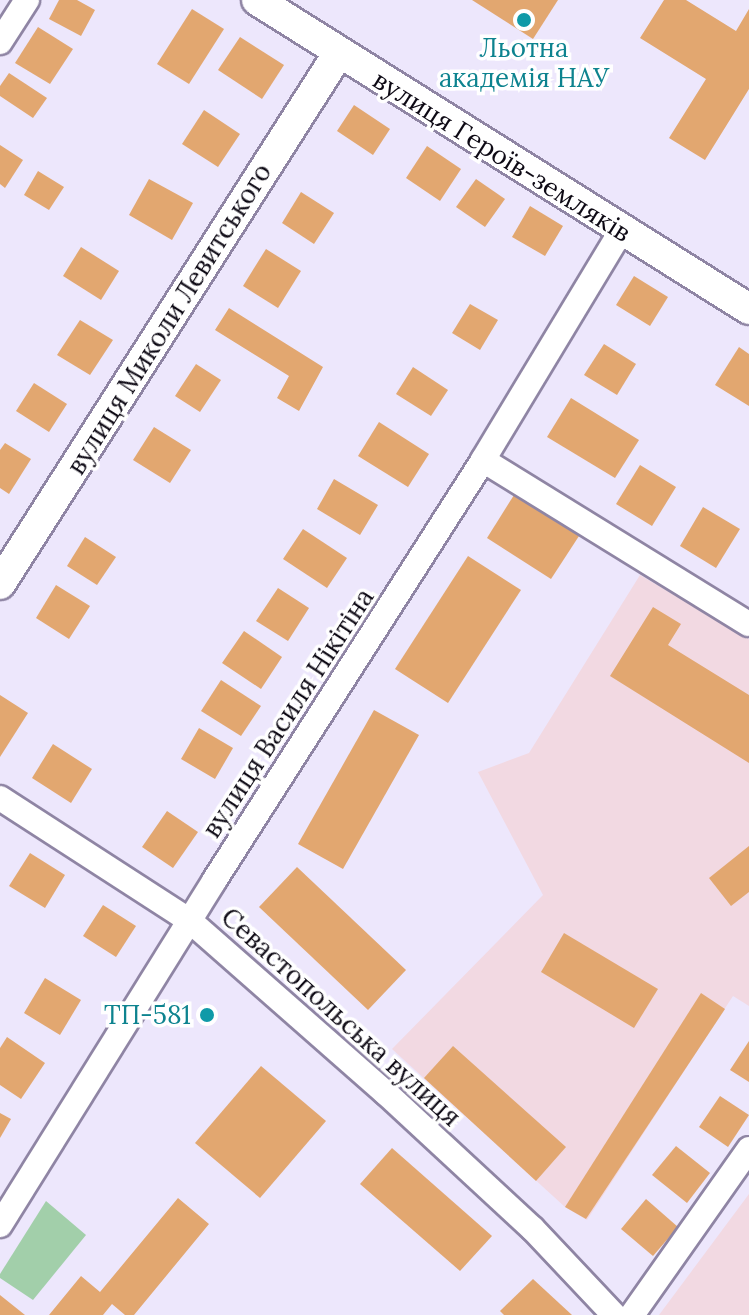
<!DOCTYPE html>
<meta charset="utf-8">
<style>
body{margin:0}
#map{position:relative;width:749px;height:1315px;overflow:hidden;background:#ede7fc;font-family:Lora,serif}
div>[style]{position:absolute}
.industrial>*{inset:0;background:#f2d9e2}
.green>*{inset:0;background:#a2cfaa}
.building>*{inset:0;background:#e2a770}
.roads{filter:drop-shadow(2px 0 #8f85a4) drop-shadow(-2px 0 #8f85a4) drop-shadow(0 2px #8f85a4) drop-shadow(0 -2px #8f85a4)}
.minor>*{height:24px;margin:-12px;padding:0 12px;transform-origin:12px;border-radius:12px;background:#fff}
.major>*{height:30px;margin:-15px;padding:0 15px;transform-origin:15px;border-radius:15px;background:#fff}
.dots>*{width:22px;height:22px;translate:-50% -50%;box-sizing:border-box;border:4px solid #fff;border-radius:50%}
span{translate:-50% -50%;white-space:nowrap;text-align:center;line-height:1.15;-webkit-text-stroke:7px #fff;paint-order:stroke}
.culture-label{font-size:26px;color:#0d838f}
.right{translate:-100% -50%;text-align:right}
.street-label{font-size:26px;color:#0d0914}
</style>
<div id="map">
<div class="industrial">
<div style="clip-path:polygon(640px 575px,749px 639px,749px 1006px,733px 996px,587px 1220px,565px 1207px,392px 1049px,543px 895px,478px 772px,529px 753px)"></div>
<div style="clip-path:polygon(749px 1194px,749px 1315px,659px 1315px)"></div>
</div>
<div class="green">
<div style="clip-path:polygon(46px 1201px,86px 1235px,33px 1300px,0 1278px,0 1274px)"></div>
</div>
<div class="building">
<div style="clip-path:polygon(59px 0,77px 0,95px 10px,81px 36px,49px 19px)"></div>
<div style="clip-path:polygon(472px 0,558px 0,533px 39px)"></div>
<div style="clip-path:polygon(664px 0,686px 0,736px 31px,749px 9px,749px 89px,705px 160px,669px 138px,706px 79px,640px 38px)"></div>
<div style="clip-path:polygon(192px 9px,224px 29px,189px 84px,157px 64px)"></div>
<div style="clip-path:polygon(38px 27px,73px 49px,50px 84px,15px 63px)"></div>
<div style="clip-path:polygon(240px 37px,284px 65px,262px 99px,218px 70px)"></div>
<div style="clip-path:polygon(9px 73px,47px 98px,33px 118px,0 96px,0 86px)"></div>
<div style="clip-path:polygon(354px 105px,390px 129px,373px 155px,337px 131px)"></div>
<div style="clip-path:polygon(204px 110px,240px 134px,218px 167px,182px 144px)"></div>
<div style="clip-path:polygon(0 145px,23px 160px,5px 188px,0 184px)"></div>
<div style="clip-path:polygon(427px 146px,461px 169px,440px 201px,406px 178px)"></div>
<div style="clip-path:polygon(38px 171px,64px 187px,49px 210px,24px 195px)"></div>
<div style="clip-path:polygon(149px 179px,193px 203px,172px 240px,129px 215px)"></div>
<div style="clip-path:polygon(476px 179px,505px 199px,485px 227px,456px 207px)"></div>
<div style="clip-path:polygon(301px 192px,334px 213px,314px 244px,282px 223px)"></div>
<div style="clip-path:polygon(530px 206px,563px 226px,545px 256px,512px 237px)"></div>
<div style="clip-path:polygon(81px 247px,119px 271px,101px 300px,63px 276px)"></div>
<div style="clip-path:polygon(266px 249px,301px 271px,278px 308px,243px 286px)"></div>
<div style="clip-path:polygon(634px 276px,668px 297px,650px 326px,616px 305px)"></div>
<div style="clip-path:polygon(470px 304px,498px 320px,480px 350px,452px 333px)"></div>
<div style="clip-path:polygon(229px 308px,323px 367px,299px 411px,277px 398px,289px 376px,215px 330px)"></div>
<div style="clip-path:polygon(80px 320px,113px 340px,90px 375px,57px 355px)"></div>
<div style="clip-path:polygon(604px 344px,636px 364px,617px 395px,584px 375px)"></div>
<div style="clip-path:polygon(739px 347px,749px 354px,749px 406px,715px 385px)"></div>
<div style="clip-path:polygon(196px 364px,221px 380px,200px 412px,175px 396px)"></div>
<div style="clip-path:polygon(413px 367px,448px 390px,431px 416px,396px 394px)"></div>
<div style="clip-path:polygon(34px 383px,67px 404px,49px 432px,16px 411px)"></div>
<div style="clip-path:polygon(571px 398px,639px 440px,615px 478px,547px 437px)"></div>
<div style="clip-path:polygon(379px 422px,429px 454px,408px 487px,358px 456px)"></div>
<div style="clip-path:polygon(154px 427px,191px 450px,170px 483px,133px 460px)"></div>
<div style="clip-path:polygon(5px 443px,31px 459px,9px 494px,0 488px,0 450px)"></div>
<div style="clip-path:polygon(640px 465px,676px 487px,652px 526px,616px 504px)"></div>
<div style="clip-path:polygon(334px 479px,378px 505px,360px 535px,317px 509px)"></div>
<div style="clip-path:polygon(514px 495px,579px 536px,551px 579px,487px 538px)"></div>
<div style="clip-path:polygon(703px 507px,740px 529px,716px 568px,680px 546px)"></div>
<div style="clip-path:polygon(303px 529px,347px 558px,327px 588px,283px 559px)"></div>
<div style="clip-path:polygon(85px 537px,116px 557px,97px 585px,67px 566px)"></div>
<div style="clip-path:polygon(468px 556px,521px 590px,448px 703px,395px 669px)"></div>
<div style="clip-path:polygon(56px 585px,90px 606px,69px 639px,36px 618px)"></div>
<div style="clip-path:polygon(278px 588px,309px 608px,288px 641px,256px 621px)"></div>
<div style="clip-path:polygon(653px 607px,681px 624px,668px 645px,749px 695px,749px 763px,610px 676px)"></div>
<div style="clip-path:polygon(244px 631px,282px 657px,261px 689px,222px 663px)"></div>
<div style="clip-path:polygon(221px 680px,261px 706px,241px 736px,201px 711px)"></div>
<div style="clip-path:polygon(0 695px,28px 713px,0 757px)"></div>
<div style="clip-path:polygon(374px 710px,419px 735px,343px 869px,298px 844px)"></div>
<div style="clip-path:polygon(199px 728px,233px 748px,215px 779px,181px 759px)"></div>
<div style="clip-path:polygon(53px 744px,92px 769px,71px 803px,32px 778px)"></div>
<div style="clip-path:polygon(167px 811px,198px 832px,173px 868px,142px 847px)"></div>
<div style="clip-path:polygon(749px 846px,749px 892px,731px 906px,709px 878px)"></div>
<div style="clip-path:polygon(30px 853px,65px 875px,45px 908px,9px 886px)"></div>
<div style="clip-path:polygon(297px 867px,406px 970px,368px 1010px,259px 907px)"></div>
<div style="clip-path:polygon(103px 905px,136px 926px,116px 957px,83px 936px)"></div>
<div style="clip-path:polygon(564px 933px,658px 989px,634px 1028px,541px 972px)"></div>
<div style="clip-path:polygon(45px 978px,81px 1000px,60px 1035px,24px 1013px)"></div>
<div style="clip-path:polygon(701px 993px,725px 1009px,586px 1219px,565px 1207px)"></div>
<div style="clip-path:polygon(203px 1007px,215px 1016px,210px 1023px,198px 1015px)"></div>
<div style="clip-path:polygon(7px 1037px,45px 1063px,21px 1099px,0 1085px,0 1048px)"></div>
<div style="clip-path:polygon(749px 1041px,749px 1082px,730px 1070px)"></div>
<div style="clip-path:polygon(453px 1046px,566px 1147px,536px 1181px,424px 1078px)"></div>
<div style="clip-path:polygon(261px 1066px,326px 1121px,260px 1198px,195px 1143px)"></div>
<div style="clip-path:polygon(720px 1096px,749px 1115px,728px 1147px,699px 1127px)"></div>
<div style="clip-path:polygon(0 1113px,11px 1119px,0 1138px)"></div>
<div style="clip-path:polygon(676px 1146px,710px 1173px,687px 1203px,652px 1175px)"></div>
<div style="clip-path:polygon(392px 1148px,492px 1236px,460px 1271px,360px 1184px)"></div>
<div style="clip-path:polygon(178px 1198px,209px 1224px,134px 1315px,125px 1315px,112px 1304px,103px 1315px,49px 1315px,81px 1276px,100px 1292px)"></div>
<div style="clip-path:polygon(646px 1199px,678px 1227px,653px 1256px,621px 1229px)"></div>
<div style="clip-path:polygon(533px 1279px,572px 1315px,504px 1315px,500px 1311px)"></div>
<div style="clip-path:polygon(0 1295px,25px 1315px,0 1315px)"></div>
</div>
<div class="roads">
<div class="minor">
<div style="left:0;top:42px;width:50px;rotate:-57.3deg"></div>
<div style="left:483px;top:460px;width:312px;rotate:31.7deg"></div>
<div style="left:0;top:798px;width:226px;rotate:32.9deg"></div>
<div style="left:190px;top:921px;width:261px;rotate:41.3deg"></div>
<div style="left:386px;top:1093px;width:199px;rotate:42.8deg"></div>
<div style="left:532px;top:1228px;width:120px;rotate:46.7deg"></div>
<div style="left:0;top:1225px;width:405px;rotate:-58.1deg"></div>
<div style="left:214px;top:881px;width:500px;rotate:-57.4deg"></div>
<div style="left:483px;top:460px;width:267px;rotate:-58.9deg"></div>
<div style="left:632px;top:1315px;width:203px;rotate:-54.8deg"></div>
</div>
<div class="major">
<div style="left:257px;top:0;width:581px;rotate:32.13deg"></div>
<div style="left:0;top:584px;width:629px;rotate:-57.47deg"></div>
</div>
</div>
<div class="dots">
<div style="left:524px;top:20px;background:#0f9aa8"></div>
<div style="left:207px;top:1015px;background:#0f9aa8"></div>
</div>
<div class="culture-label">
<span style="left:524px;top:63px">Льотна<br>академія НАУ</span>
<span class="right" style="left:191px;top:1015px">ТП-581</span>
</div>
<div class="street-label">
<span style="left:502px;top:156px;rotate:32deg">вулиця Героїв-земляків</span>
<span style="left:169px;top:319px;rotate:-58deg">вулиця Миколи Левитського</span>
<span style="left:288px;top:713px;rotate:-57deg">вулиця Василя Нікітіна</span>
<span style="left:341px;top:1017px;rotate:42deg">Севастопольська вулиця</span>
</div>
</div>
